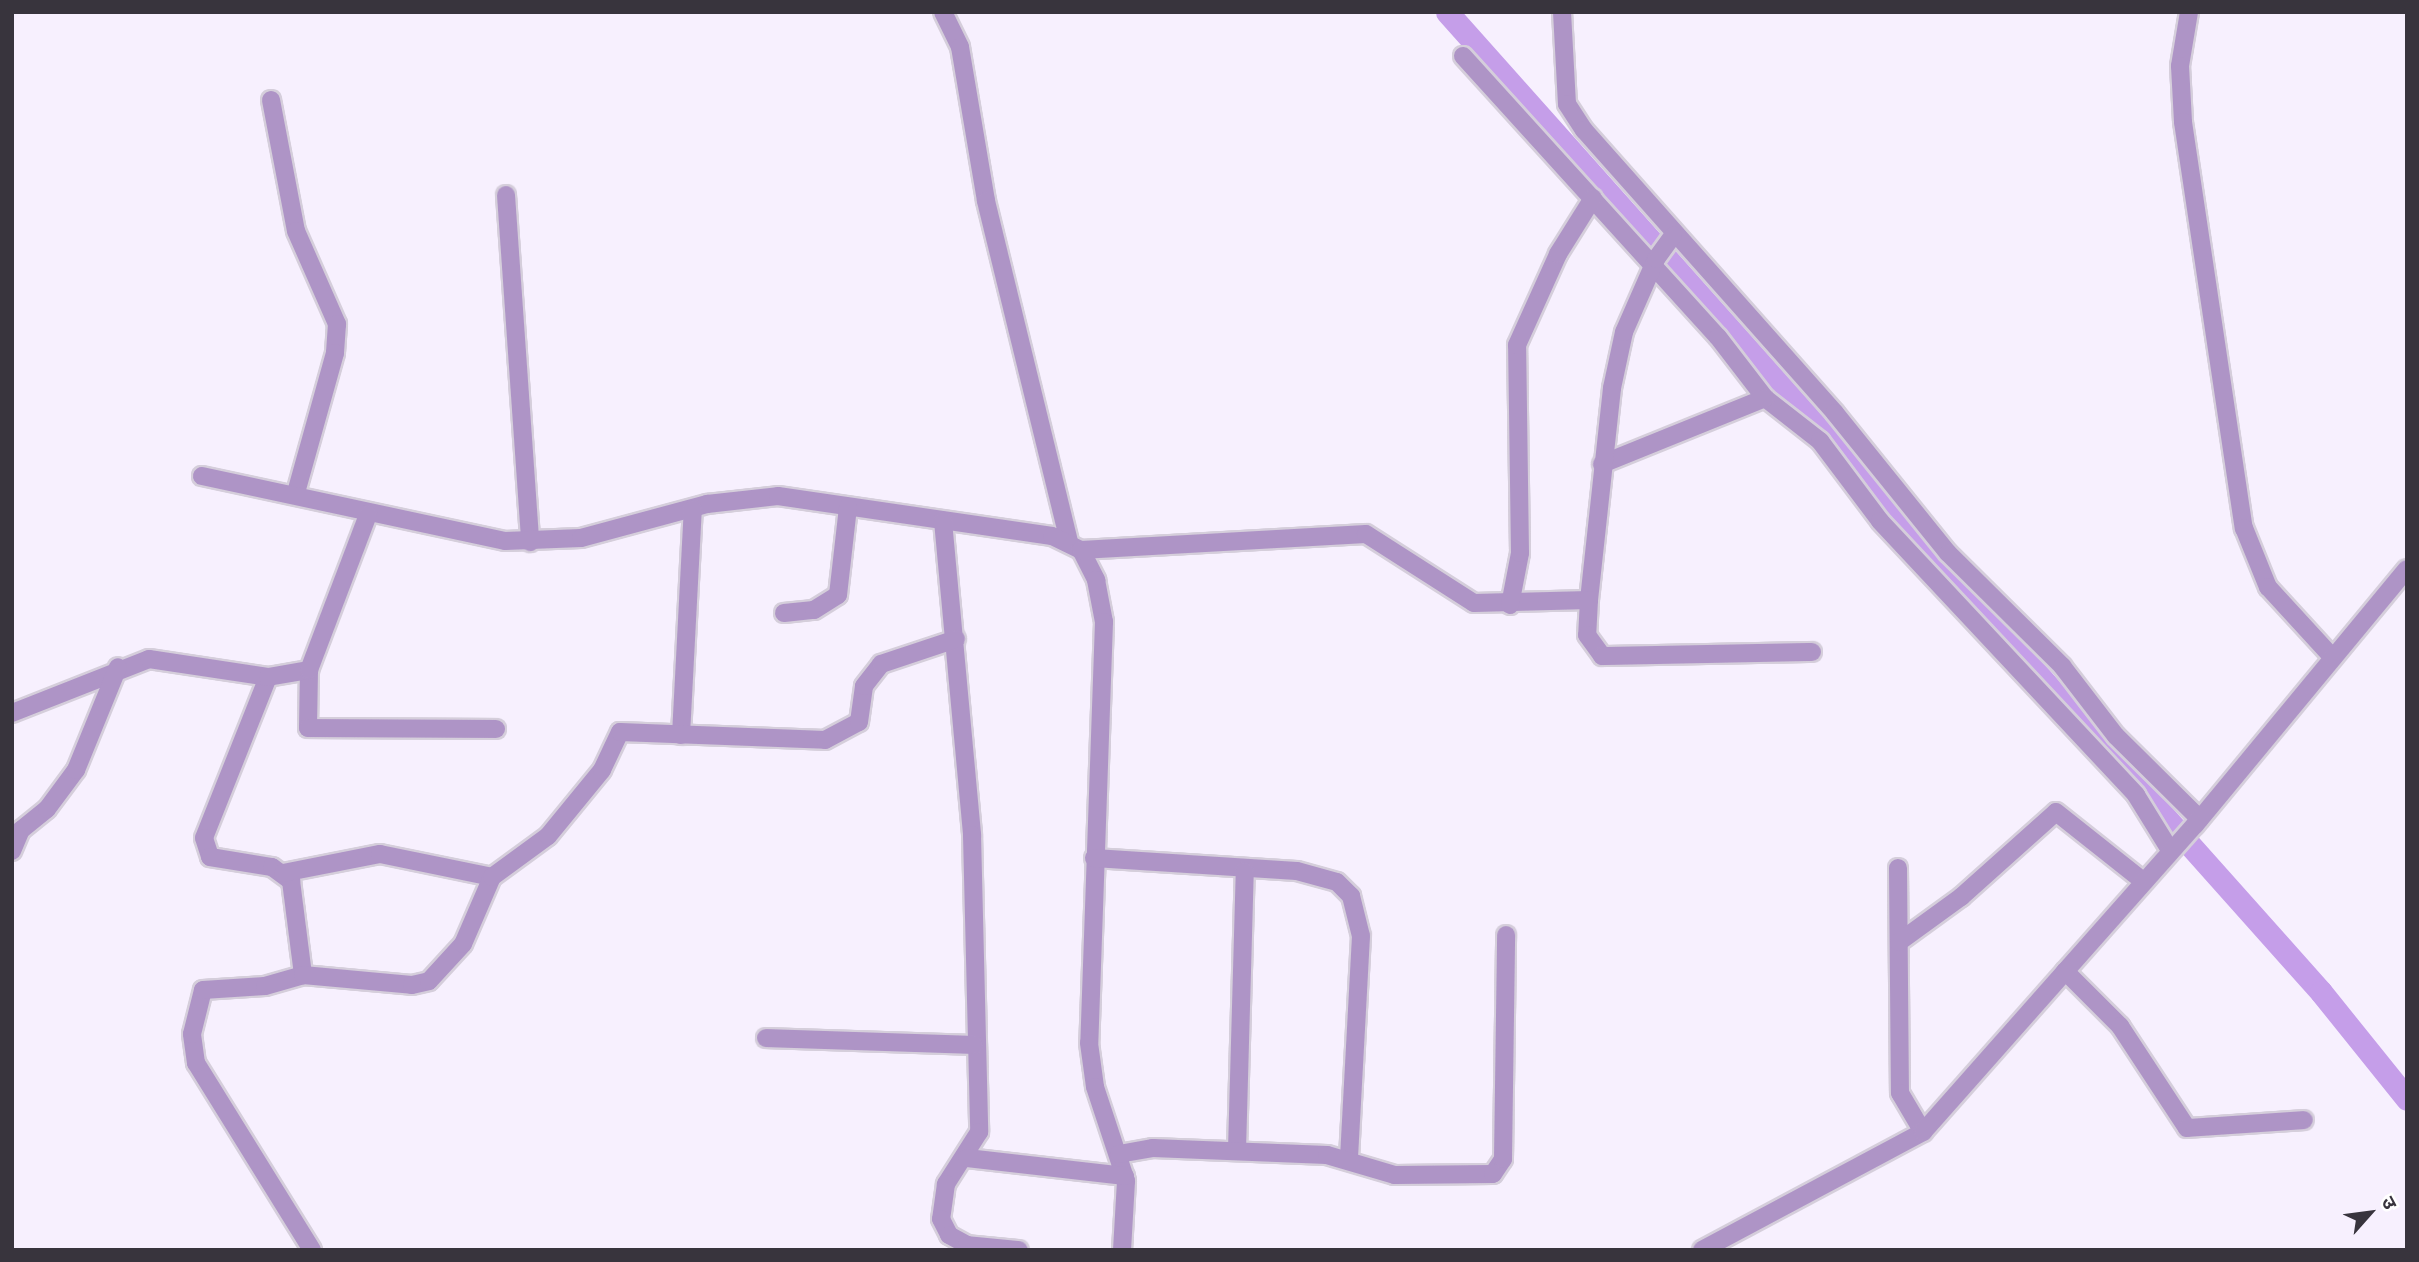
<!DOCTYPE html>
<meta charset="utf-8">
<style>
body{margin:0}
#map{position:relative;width:2419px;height:1262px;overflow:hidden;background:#f7f0fe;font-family:Jost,"Noto Sans Devanagari",sans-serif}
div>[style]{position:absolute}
.canal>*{height:23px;margin:-11.5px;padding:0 11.5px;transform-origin:11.5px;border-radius:11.5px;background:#c59ee9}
.roads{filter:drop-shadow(2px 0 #d5cedb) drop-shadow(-2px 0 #d5cedb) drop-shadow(0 2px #d5cedb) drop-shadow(0 -2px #d5cedb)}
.minor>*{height:18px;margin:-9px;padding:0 9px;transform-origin:9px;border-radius:9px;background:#ae94c6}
span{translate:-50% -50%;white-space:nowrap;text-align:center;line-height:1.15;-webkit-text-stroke:5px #fff;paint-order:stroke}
.frame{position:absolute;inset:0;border:14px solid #38343d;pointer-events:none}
.north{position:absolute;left:2335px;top:1178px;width:70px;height:70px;-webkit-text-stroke:5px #fff;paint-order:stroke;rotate:62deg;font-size:19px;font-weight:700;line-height:28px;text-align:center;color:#38343d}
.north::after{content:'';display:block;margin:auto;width:24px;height:32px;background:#38343d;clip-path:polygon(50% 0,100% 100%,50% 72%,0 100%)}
</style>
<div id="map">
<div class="canal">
<div style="left:1447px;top:12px;width:1313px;rotate:48.27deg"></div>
<div style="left:2321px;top:992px;width:137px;rotate:51.2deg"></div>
</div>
<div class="roads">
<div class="minor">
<div style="left:943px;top:12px;width:39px;rotate:64deg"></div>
<div style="left:960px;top:47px;width:156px;rotate:80.4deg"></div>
<div style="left:986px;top:201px;width:350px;rotate:76.3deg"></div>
<div style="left:1562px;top:12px;width:92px;rotate:86.9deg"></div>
<div style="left:1567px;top:104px;width:31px;rotate:57deg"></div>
<div style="left:1584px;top:130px;width:378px;rotate:48.4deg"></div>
<div style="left:1835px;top:413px;width:180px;rotate:51.1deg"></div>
<div style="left:1948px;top:553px;width:161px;rotate:44.7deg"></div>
<div style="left:2062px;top:666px;width:88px;rotate:52.4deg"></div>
<div style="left:2116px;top:736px;width:118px;rotate:44.7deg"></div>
<div style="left:2189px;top:12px;width:55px;rotate:99.5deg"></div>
<div style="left:2180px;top:66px;width:56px;rotate:86.9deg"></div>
<div style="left:2183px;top:122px;width:411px;rotate:81.5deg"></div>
<div style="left:2244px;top:528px;width:64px;rotate:67.9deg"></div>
<div style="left:2268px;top:587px;width:96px;rotate:47.5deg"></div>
<div style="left:1463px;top:56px;width:379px;rotate:47.8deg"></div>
<div style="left:1718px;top:337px;width:77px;rotate:52.4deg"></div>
<div style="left:1765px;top:398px;width:70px;rotate:38deg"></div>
<div style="left:1820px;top:441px;width:100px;rotate:53.1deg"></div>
<div style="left:1880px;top:521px;width:375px;rotate:46.9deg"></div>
<div style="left:2136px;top:795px;width:65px;rotate:58.3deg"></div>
<div style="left:271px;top:100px;width:133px;rotate:79.2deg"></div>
<div style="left:296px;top:231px;width:102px;rotate:66.2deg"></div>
<div style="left:337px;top:324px;width:29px;rotate:94deg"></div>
<div style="left:335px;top:353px;width:145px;rotate:105.6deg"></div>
<div style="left:506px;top:195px;width:348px;rotate:86deg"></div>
<div style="left:1602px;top:464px;width:176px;rotate:-22deg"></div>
<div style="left:202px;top:476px;width:310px;rotate:12.1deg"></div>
<div style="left:505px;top:541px;width:76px;rotate:-2.3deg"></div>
<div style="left:581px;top:538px;width:131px;rotate:-15.1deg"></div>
<div style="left:707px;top:504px;width:71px;rotate:-6.4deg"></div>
<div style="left:778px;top:496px;width:277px;rotate:8.3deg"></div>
<div style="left:1052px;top:536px;width:32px;rotate:26deg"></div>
<div style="left:1081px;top:550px;width:34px;rotate:63deg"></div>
<div style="left:1096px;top:580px;width:43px;rotate:79.2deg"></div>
<div style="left:1104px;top:622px;width:421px;rotate:92deg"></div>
<div style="left:1089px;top:1043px;width:44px;rotate:82.2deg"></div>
<div style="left:1095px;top:1087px;width:99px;rotate:71.7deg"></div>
<div style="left:1126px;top:1181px;width:69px;rotate:93.3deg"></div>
<div style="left:943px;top:521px;width:315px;rotate:84.7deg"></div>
<div style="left:972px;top:835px;width:297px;rotate:88.6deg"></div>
<div style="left:979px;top:1132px;width:62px;rotate:122.4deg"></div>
<div style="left:946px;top:1184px;width:35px;rotate:98deg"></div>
<div style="left:941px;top:1219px;width:18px;rotate:63deg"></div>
<div style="left:949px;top:1235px;width:21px;rotate:29deg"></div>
<div style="left:967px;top:1245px;width:52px;rotate:5.5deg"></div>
<div style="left:1081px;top:550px;width:285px;rotate:-3.2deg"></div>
<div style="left:1366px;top:534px;width:128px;rotate:32.6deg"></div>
<div style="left:1474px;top:603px;width:115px;rotate:-1.5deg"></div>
<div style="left:1589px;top:600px;width:213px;rotate:-83.8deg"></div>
<div style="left:1612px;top:388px;width:57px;rotate:-77.9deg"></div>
<div style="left:1624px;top:332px;width:80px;rotate:-66.3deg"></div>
<div style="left:1656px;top:259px;width:29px;rotate:-54deg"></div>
<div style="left:1589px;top:600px;width:35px;rotate:93deg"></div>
<div style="left:1587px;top:635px;width:26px;rotate:54deg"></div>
<div style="left:1602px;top:656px;width:210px;rotate:-1.1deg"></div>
<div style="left:1510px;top:605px;width:53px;rotate:-79.1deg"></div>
<div style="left:1520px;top:553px;width:208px;rotate:-90.8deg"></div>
<div style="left:1517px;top:345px;width:100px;rotate:-65.7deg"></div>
<div style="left:1558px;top:254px;width:66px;rotate:-58deg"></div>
<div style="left:784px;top:613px;width:30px;rotate:-6deg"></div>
<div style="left:814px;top:610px;width:28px;rotate:-32deg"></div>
<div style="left:838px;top:595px;width:89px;rotate:-83.5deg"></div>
<div style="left:309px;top:670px;width:58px;rotate:91deg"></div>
<div style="left:308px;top:728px;width:188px;rotate:0.3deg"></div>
<div style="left:268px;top:677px;width:173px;rotate:111.7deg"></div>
<div style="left:204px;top:838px;width:20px;rotate:72deg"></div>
<div style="left:210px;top:857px;width:63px;rotate:9.2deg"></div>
<div style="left:272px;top:867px;width:24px;rotate:36deg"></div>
<div style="left:291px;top:881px;width:95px;rotate:82.7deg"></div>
<div style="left:12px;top:713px;width:147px;rotate:-21.5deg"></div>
<div style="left:149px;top:659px;width:120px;rotate:8.6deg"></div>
<div style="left:268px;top:677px;width:42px;rotate:-9.7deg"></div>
<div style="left:309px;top:670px;width:166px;rotate:-69.2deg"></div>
<div style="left:681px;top:735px;width:226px;rotate:-87deg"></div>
<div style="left:12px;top:851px;width:23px;rotate:-67deg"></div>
<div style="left:21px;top:830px;width:33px;rotate:-39deg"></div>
<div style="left:47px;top:809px;width:49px;rotate:-53.4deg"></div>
<div style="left:76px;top:770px;width:111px;rotate:-67.8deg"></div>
<div style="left:1094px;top:858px;width:203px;rotate:3.7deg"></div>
<div style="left:1297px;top:871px;width:41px;rotate:15.4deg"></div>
<div style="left:1337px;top:882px;width:20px;rotate:45deg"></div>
<div style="left:1351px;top:896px;width:41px;rotate:76deg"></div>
<div style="left:1361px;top:936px;width:223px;rotate:93.1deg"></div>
<div style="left:1898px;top:868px;width:225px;rotate:89.5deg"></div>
<div style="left:1900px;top:1093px;width:45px;rotate:59.5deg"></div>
<div style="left:283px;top:873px;width:99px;rotate:-11.1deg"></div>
<div style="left:380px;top:854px;width:114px;rotate:11.6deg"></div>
<div style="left:1899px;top:942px;width:77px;rotate:-36deg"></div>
<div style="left:1961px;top:897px;width:127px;rotate:-41.8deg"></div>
<div style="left:2056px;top:812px;width:111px;rotate:38.4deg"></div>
<div style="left:2065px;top:971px;width:78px;rotate:45deg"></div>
<div style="left:2120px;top:1026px;width:122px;rotate:56.7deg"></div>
<div style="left:2187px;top:1128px;width:117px;rotate:-3.9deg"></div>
<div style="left:766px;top:1038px;width:208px;rotate:1.9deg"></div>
<div style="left:1237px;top:1150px;width:279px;rotate:-88.4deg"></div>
<div style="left:1119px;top:1154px;width:35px;rotate:-10deg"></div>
<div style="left:1153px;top:1148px;width:174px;rotate:2.3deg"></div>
<div style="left:1327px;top:1155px;width:71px;rotate:16.4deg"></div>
<div style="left:1395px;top:1175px;width:98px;rotate:-0.6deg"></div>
<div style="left:1493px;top:1174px;width:18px;rotate:-56deg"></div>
<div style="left:1503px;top:1159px;width:224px;rotate:-89.2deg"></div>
<div style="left:967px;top:1158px;width:159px;rotate:6.5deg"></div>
<div style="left:312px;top:1250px;width:220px;rotate:-121.8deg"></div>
<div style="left:196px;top:1063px;width:29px;rotate:-98deg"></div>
<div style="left:192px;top:1034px;width:45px;rotate:-76deg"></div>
<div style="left:203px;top:990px;width:62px;rotate:-3.7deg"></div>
<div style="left:265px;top:986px;width:40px;rotate:-16deg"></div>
<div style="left:303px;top:975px;width:109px;rotate:5.2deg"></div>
<div style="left:412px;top:985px;width:17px;rotate:-13deg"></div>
<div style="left:429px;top:981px;width:50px;rotate:-47.4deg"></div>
<div style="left:463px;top:944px;width:73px;rotate:-66.6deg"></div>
<div style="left:492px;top:877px;width:69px;rotate:-36.2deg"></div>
<div style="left:548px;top:836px;width:85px;rotate:-50.7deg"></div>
<div style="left:602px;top:770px;width:42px;rotate:-64.7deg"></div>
<div style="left:620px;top:732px;width:205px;rotate:2.2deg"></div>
<div style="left:825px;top:740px;width:38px;rotate:-28deg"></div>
<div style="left:859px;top:722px;width:36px;rotate:-82deg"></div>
<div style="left:864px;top:686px;width:28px;rotate:-52deg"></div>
<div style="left:881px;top:664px;width:79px;rotate:-18.4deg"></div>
<div style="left:1702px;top:1250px;width:251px;rotate:-28.1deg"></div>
<div style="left:1923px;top:1132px;width:410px;rotate:-48.5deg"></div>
<div style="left:2195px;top:825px;width:332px;rotate:-50.4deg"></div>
</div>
</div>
<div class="frame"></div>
<div class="north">उ</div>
</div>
